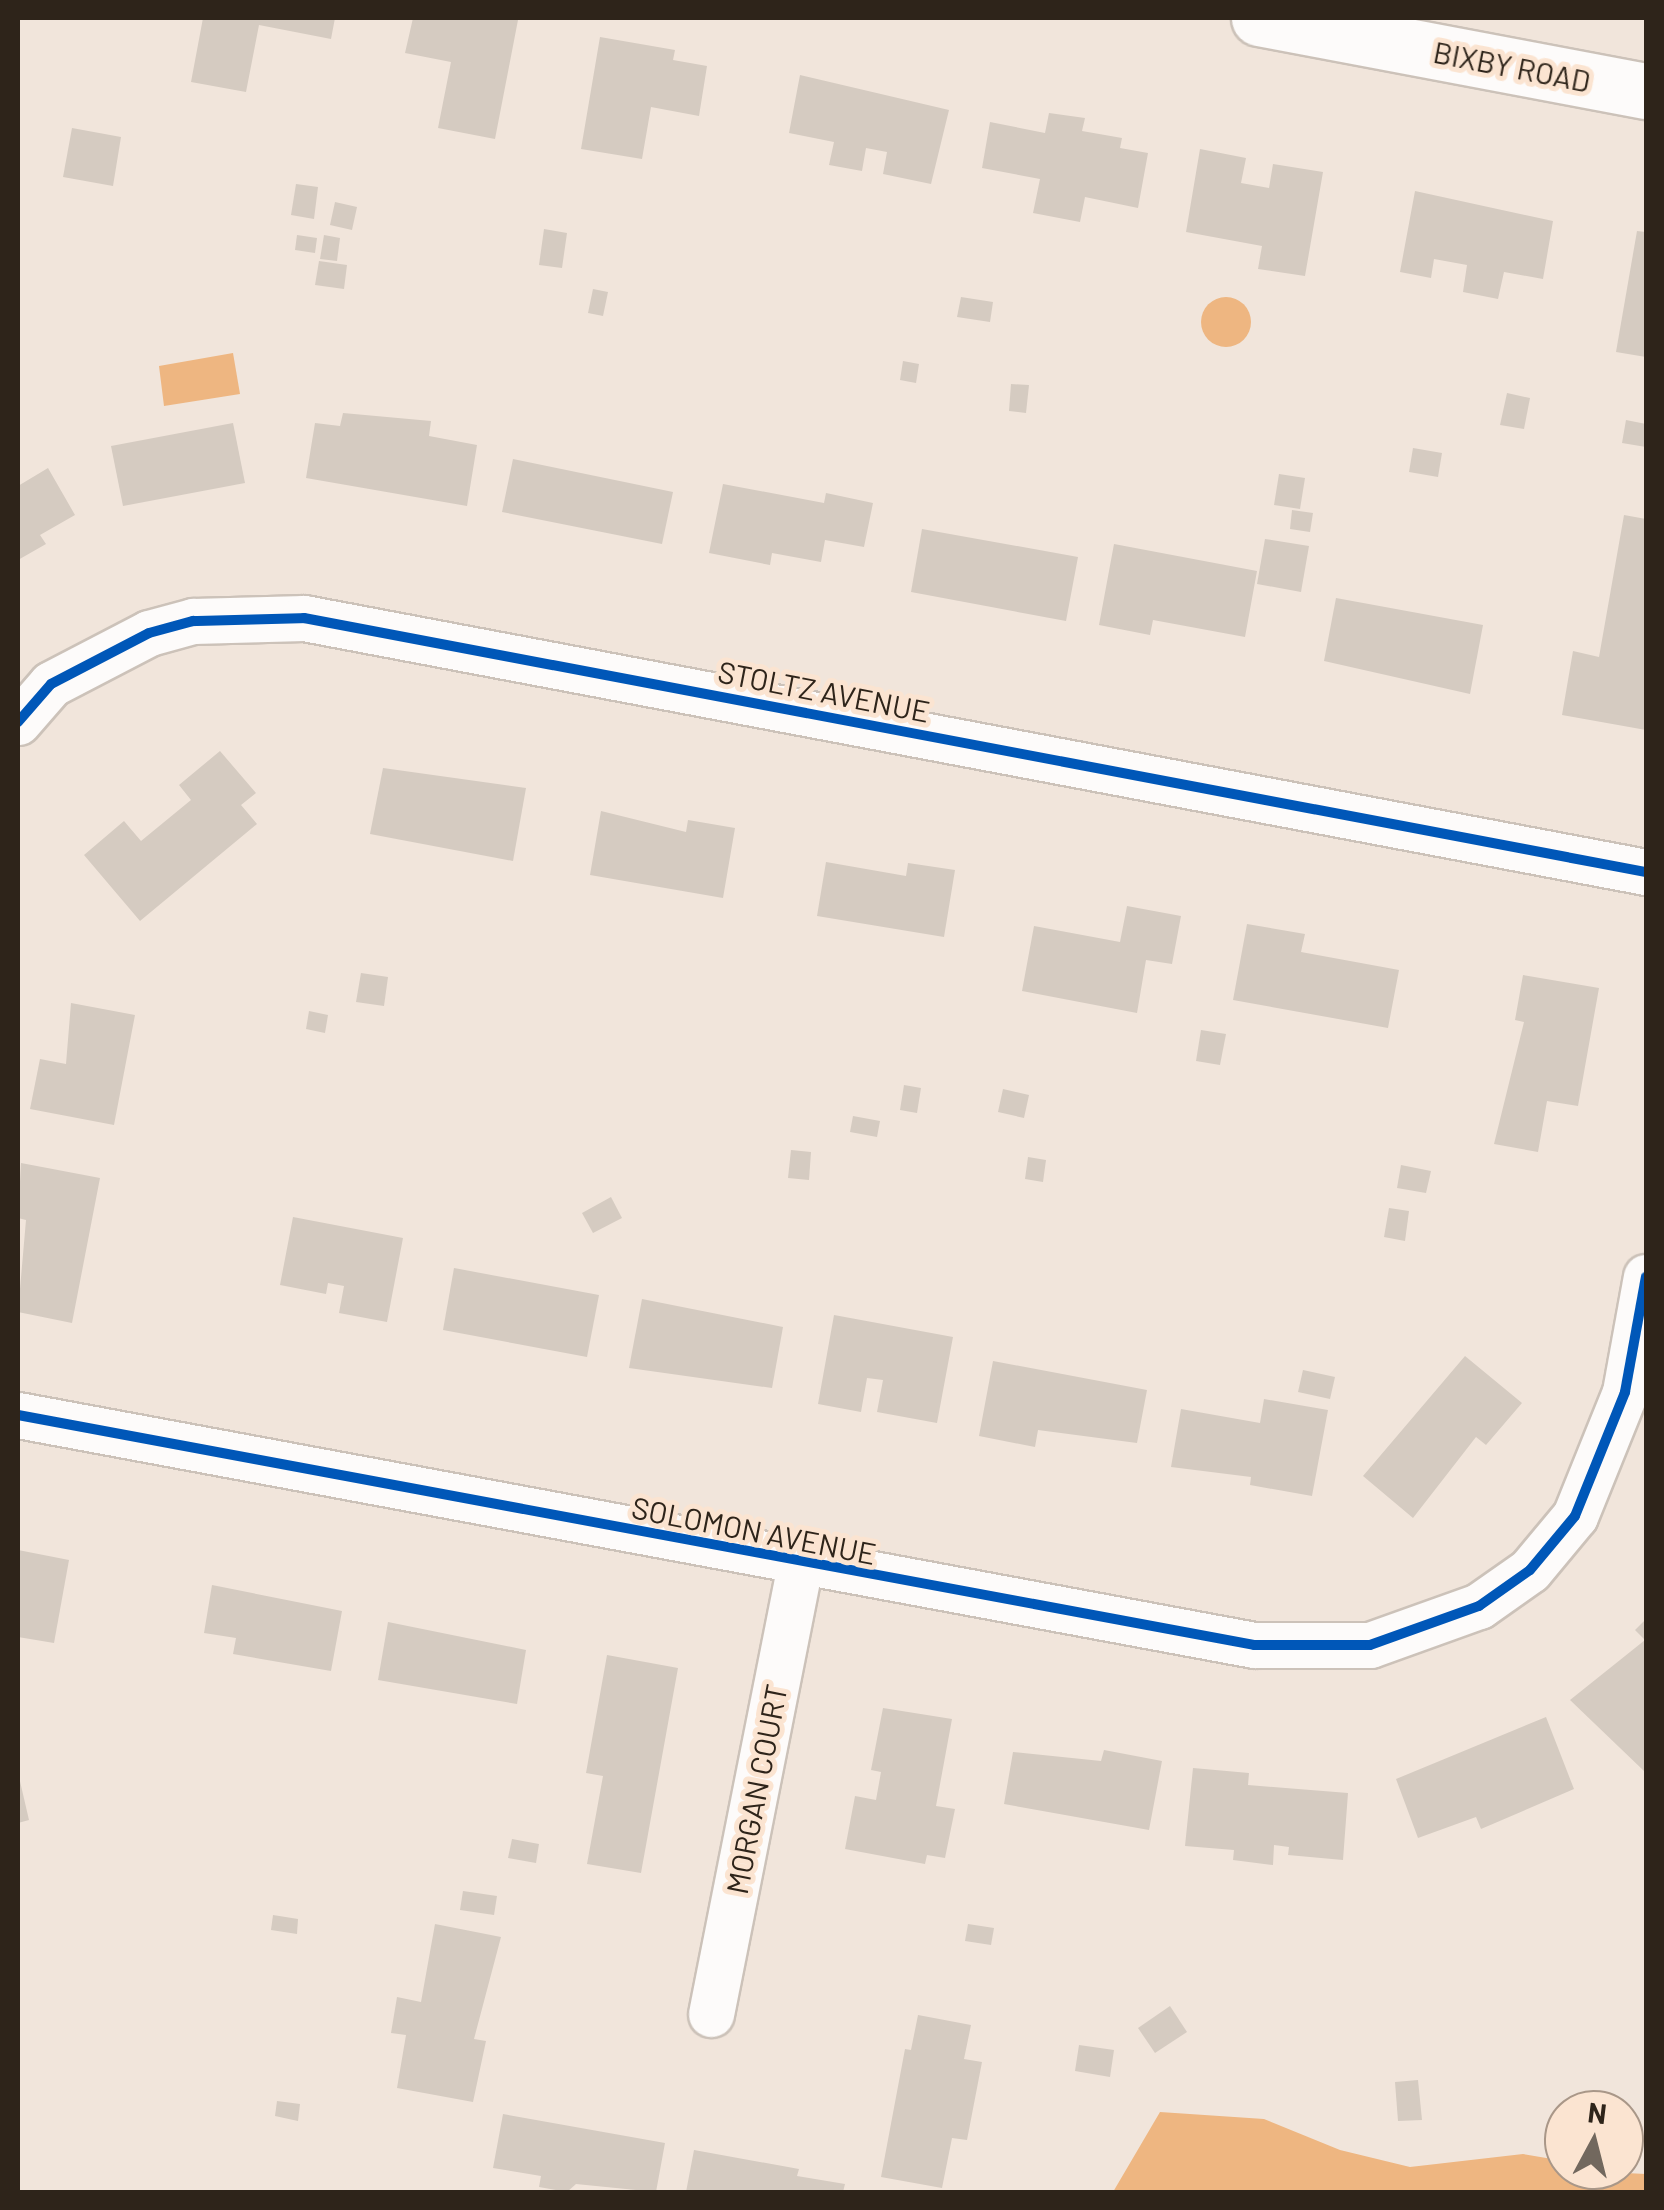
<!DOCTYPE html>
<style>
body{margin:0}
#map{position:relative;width:1664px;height:2210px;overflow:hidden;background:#f1e5db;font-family:Barlow,sans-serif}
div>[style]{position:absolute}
.water>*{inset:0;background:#eeb681}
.round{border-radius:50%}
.building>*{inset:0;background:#d5cbc1}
.roads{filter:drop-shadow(2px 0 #ccc2b9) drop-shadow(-2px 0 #ccc2b9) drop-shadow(0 2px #ccc2b9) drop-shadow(0 -2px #ccc2b9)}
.minor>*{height:45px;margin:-22.5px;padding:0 22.5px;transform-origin:22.5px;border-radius:22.5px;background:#fdfbfa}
.tertiary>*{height:55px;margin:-27.5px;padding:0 27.5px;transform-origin:27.5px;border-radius:27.5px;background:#fdfbfa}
.cycleway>*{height:10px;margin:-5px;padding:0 5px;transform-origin:5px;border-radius:5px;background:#0057b8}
span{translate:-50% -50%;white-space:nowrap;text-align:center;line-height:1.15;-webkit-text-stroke:10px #fbe4d1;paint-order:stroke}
.street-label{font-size:30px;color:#2e241a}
.frame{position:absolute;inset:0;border:20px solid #2e241a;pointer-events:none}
.north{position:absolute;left:1544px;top:2090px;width:100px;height:100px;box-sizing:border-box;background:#fbe4d1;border:2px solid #a99788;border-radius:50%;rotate:7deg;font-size:28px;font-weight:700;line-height:40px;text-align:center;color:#2e241a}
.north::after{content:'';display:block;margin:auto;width:35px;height:45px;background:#72685e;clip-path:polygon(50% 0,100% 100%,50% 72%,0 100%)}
</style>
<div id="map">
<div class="water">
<div class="round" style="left:1201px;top:297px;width:50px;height:50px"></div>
<div style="clip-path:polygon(233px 353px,240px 394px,164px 406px,159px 366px)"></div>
<div style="clip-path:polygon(1160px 2112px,1264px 2119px,1340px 2150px,1410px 2167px,1523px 2154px,1564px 2161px,1564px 2170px,1646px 2174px,1646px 2192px,1113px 2192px)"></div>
</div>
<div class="building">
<div style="clip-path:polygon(203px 18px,335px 18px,331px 39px,259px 25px,246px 92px,191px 82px)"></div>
<div style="clip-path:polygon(413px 18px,518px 20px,495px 139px,438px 128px,451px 62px,405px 53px)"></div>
<div style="clip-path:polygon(600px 37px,675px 50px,673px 60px,707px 66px,699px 116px,651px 107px,642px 159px,581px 149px)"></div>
<div style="clip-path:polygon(800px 75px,949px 110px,931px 184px,883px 174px,887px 152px,866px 148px,862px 171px,829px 165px,834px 142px,789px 133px)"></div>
<div style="clip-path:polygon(1049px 113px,1085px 118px,1082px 131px,1122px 138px,1120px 148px,1148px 153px,1138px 208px,1085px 197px,1080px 222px,1033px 213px,1040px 179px,982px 168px,990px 122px,1045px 133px)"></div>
<div style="clip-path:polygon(72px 128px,121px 137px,113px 186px,63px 177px)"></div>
<div style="clip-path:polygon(1200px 149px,1246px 158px,1241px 183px,1269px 188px,1273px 164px,1323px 172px,1305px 276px,1258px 269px,1262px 246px,1186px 232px)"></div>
<div style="clip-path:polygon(296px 184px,318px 187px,314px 219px,291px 215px)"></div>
<div style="clip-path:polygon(1415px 191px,1553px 221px,1543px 279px,1504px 272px,1498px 299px,1463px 292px,1467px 265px,1434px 259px,1431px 278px,1400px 272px)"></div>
<div style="clip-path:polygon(335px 202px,357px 207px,352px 230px,330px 225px)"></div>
<div style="clip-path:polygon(544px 229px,567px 233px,562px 268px,539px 265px)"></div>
<div style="clip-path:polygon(1637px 231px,1646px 232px,1646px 357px,1616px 352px)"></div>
<div style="clip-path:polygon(297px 235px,317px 238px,315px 253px,295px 250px)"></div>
<div style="clip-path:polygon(324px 235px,340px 238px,337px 261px,320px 259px)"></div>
<div style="clip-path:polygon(319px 261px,347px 265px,344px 289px,315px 285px)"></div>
<div style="clip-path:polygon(593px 289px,608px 292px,603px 316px,588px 313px)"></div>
<div style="clip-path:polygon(961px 297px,993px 302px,990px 322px,957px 317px)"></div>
<div style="clip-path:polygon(903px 361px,919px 364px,916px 383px,900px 380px)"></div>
<div style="clip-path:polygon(1011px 384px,1029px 385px,1026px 413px,1009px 411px)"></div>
<div style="clip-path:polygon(1507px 393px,1530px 398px,1524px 429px,1500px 425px)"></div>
<div style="clip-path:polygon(343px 413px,431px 421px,429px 436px,477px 445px,467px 506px,306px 478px,315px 423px,340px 426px)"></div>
<div style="clip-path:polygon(1626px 420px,1646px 424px,1646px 447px,1622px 443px)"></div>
<div style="clip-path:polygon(233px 423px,245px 483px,123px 506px,111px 446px)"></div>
<div style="clip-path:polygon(1413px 448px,1442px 453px,1438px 477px,1409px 472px)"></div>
<div style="clip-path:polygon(513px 459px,673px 492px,662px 544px,502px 512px)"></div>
<div style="clip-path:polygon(48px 468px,75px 515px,40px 535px,46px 544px,18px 560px,18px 486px)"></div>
<div style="clip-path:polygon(1279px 474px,1305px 478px,1300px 509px,1274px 505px)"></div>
<div style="clip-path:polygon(723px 484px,824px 503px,826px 493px,873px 503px,864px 547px,825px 540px,821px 562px,772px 553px,770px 565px,709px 553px)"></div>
<div style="clip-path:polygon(1292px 510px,1313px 513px,1310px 532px,1290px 529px)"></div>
<div style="clip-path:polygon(1624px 515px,1646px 519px,1646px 730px,1562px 715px,1573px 651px,1599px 657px)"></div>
<div style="clip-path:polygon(922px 529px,1078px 557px,1066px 621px,911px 592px)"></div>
<div style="clip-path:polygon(1265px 539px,1309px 546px,1301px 592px,1257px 584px)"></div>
<div style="clip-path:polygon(1114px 544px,1257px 571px,1245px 637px,1153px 620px,1150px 635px,1099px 625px)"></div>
<div style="clip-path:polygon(1336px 598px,1483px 625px,1470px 694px,1324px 661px)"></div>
<div style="clip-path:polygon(220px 751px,256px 793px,241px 805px,257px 824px,140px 921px,84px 855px,124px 821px,141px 841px,191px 800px,179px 785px)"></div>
<div style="clip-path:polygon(383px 768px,526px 788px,513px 861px,370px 834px)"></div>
<div style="clip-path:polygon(601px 811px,686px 832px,688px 820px,735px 828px,723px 898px,590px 875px)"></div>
<div style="clip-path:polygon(826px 862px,906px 876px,908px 863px,955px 870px,944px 937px,817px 916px)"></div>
<div style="clip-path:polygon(1127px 906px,1181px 916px,1172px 964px,1146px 960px,1137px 1013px,1022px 991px,1034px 926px,1120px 942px)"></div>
<div style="clip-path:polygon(1247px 924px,1305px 934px,1301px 952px,1399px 970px,1388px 1028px,1233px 1000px)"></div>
<div style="clip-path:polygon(361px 973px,388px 977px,384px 1006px,356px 1002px)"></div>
<div style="clip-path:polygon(1523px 975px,1599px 988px,1578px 1106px,1547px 1101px,1538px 1152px,1494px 1144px,1524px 1022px,1515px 1020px)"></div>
<div style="clip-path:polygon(71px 1003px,135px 1015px,114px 1125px,30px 1109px,40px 1059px,66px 1064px)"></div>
<div style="clip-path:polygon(309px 1011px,328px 1015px,325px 1033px,306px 1029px)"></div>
<div style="clip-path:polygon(1201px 1030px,1226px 1034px,1220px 1065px,1196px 1061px)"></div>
<div style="clip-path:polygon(904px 1085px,921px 1088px,917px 1113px,900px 1110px)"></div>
<div style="clip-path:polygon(1003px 1089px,1029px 1095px,1024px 1118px,998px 1112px)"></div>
<div style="clip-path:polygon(853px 1116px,880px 1121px,877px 1137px,850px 1132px)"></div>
<div style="clip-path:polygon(791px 1150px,811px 1152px,809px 1180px,788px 1178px)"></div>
<div style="clip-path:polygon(1028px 1157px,1046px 1160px,1043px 1182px,1025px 1179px)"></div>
<div style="clip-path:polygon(21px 1163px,100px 1178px,72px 1323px,18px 1312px,26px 1220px,18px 1218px)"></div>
<div style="clip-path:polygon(1401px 1165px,1431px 1171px,1426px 1193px,1397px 1188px)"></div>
<div style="clip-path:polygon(611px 1197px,622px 1218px,593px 1233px,582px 1213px)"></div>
<div style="clip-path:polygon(1389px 1208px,1409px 1211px,1405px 1241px,1384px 1237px)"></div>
<div style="clip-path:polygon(293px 1217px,403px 1238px,387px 1322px,339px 1313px,344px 1286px,328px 1283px,326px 1294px,280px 1285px)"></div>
<div style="clip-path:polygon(454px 1268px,599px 1295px,587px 1357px,443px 1330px)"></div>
<div style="clip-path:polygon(642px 1299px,783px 1327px,772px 1388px,629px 1368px)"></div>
<div style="clip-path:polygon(834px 1315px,953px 1337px,937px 1423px,877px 1412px,883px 1380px,867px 1378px,861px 1412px,818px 1404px)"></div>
<div style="clip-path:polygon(1465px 1356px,1522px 1403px,1486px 1445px,1476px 1437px,1413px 1518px,1363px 1476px)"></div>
<div style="clip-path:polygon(993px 1361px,1147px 1390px,1137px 1443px,1038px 1430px,1035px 1447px,979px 1436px)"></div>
<div style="clip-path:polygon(1303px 1370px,1335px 1377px,1330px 1399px,1298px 1392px)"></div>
<div style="clip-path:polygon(1264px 1399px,1328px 1410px,1312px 1496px,1250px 1485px,1251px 1477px,1171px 1467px,1181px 1409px,1260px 1423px)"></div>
<div style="clip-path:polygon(18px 1550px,69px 1560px,54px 1643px,18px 1637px)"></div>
<div style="clip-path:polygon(212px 1585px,342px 1611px,331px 1671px,233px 1654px,236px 1638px,204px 1633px)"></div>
<div style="clip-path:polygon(1646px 1619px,1646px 1769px,1644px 1771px,1570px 1700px,1645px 1640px,1635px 1630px)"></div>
<div style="clip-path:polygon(388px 1622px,526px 1650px,517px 1704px,378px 1680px)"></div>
<div style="clip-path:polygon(607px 1655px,678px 1668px,641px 1873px,587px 1864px,603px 1776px,586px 1773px)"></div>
<div style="clip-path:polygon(883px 1708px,952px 1719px,936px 1806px,955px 1809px,945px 1858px,927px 1855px,925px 1864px,845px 1849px,855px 1796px,876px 1800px,881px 1772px,871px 1770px)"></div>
<div style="clip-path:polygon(1546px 1717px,1574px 1789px,1481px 1829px,1476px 1817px,1418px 1838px,1396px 1779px)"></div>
<div style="clip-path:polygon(1104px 1750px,1162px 1761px,1149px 1830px,1004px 1804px,1013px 1752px,1101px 1761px)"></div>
<div style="clip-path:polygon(1193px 1768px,1249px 1773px,1248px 1785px,1348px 1793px,1343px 1860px,1288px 1855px,1289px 1847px,1274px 1845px,1273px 1865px,1233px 1860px,1234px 1850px,1185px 1846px)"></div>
<div style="clip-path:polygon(19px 1777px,29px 1820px,18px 1823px,18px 1778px)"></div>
<div style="clip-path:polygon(512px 1839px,539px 1844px,536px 1863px,508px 1858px)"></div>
<div style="clip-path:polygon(463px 1891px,497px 1896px,494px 1915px,460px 1910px)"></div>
<div style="clip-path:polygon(273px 1915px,298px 1919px,297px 1934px,271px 1930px)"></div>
<div style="clip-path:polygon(435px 1924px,501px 1937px,474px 2039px,486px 2041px,473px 2102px,397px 2088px,406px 2035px,391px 2033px,397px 1997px,421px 2002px)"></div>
<div style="clip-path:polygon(968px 1924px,994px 1928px,991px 1945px,965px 1941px)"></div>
<div style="clip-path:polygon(1170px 2006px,1187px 2032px,1155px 2053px,1138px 2028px)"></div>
<div style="clip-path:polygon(918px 2015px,971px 2025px,964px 2059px,982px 2062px,967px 2140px,952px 2138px,942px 2188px,881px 2177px,905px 2049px,911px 2050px)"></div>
<div style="clip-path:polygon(1079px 2045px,1114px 2050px,1110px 2077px,1075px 2071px)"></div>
<div style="clip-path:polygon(1418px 2080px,1422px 2120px,1398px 2121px,1395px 2082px)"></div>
<div style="clip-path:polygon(277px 2101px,300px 2104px,298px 2121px,275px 2116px)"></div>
<div style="clip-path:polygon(503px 2114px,665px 2143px,656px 2192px,576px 2184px,567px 2192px,539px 2187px,541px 2176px,493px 2168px)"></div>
<div style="clip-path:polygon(694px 2150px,799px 2169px,797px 2176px,845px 2184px,843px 2192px,686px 2192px)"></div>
</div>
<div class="roads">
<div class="minor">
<div style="left:18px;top:722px;width:50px;rotate:-49deg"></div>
<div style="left:51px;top:684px;width:110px;rotate:-27.5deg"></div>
<div style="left:149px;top:633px;width:46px;rotate:-15.3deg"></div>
<div style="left:193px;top:621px;width:111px;rotate:-1.5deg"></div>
<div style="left:304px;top:618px;width:1366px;rotate:10.72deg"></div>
<div style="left:18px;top:1415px;width:1257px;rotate:10.54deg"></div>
<div style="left:1254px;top:1645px;width:116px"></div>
<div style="left:1370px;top:1645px;width:116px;rotate:-19.7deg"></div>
<div style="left:1479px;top:1606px;width:62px;rotate:-35.2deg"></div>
<div style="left:1530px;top:1570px;width:70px;rotate:-50.2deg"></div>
<div style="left:1575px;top:1516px;width:134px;rotate:-68deg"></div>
<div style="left:1625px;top:1392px;width:117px;rotate:-79.7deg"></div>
<div style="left:711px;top:2014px;width:458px;rotate:-78.8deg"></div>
</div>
<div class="tertiary">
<div style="left:1259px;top:18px;width:394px;rotate:10.7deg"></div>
</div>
</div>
<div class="cycleway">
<div style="left:18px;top:722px;width:50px;rotate:-49deg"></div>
<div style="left:51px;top:684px;width:110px;rotate:-27.5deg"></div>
<div style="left:149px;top:633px;width:46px;rotate:-15.3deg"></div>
<div style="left:193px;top:621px;width:111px;rotate:-1.5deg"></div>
<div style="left:304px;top:618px;width:1366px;rotate:10.72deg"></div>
<div style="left:18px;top:1415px;width:1257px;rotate:10.54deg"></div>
<div style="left:1254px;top:1645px;width:116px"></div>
<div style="left:1370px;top:1645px;width:116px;rotate:-19.7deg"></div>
<div style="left:1479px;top:1606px;width:62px;rotate:-35.2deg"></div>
<div style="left:1530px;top:1570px;width:70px;rotate:-50.2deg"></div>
<div style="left:1575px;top:1516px;width:134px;rotate:-68deg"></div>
<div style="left:1625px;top:1392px;width:117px;rotate:-79.7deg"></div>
</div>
<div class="street-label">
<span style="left:1512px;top:66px;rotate:11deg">BIXBY ROAD</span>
<span style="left:824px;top:691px;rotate:11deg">STOLTZ AVENUE</span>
<span style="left:754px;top:1530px;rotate:11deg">SOLOMON AVENUE</span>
<span style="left:756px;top:1789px;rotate:-79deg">MORGAN COURT</span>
</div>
<div class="frame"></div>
<div class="north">N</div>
</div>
